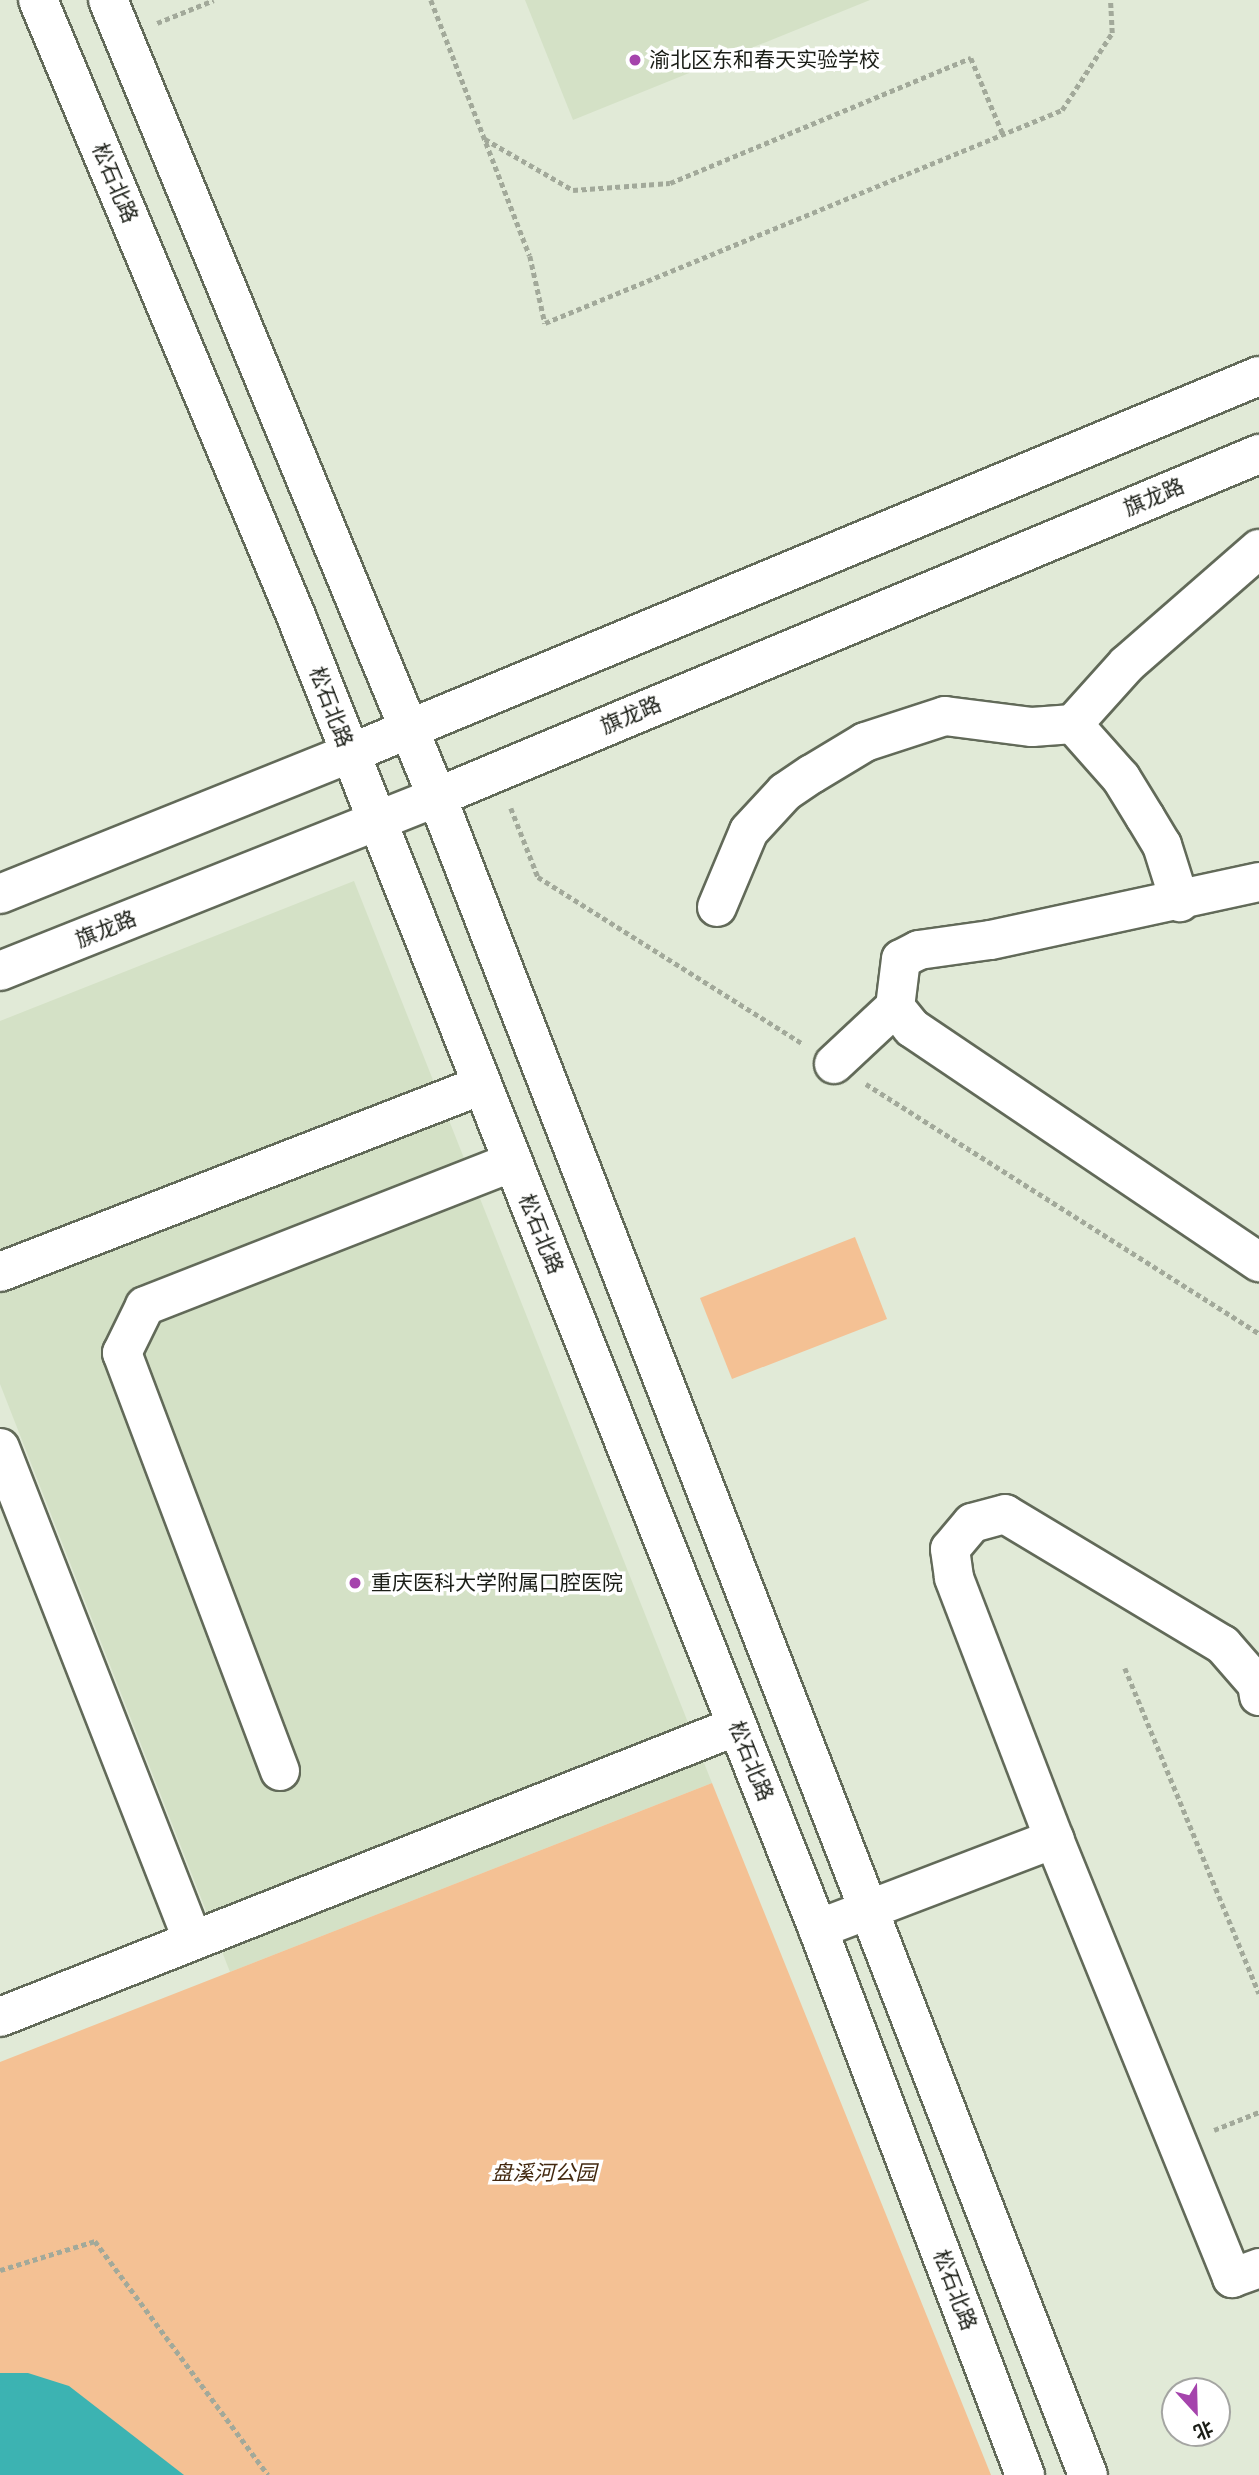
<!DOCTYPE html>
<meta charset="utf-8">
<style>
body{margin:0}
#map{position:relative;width:1259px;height:2475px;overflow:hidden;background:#e1ead7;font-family:"Roboto Serif","Noto Sans SC",serif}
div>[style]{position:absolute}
.built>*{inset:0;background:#d4e1c6}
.green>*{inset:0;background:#f4c194}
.water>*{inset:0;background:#3cb3b2}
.path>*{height:4.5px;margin-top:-2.25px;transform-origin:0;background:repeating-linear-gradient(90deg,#a2a99a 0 5px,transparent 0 8.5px)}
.roads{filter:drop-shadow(2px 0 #626a59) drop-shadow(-2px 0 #626a59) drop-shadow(0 2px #626a59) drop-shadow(0 -2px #626a59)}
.minor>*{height:38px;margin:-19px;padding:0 19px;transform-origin:19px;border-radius:19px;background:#fff}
.major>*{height:38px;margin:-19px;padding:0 19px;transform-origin:19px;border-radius:19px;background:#fff}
.dots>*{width:19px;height:19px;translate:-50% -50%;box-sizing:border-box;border:4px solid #fff;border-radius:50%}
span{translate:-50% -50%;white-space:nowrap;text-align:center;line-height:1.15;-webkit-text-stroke:7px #fff;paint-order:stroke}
.poi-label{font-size:21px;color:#1b1e17}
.left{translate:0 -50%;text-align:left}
.street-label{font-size:21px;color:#1b1e17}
.park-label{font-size:21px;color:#42280f;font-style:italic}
.north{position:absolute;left:1161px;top:2377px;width:70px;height:70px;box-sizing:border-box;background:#fff;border:2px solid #a4a5a2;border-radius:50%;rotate:158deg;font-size:19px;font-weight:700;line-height:28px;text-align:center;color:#1b1e17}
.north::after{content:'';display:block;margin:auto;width:24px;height:32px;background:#a544ac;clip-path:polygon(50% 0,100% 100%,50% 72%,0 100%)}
</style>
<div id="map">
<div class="built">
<div style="clip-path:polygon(525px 0,870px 0,573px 120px)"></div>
<div style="clip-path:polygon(354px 881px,712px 1783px,230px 1972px,0 1384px,0 1021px)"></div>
</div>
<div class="green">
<div style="clip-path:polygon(855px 1237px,887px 1319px,732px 1379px,700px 1298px)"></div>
<div style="clip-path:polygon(712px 1783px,991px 2475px,0 2475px,0 2062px)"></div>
</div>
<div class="water">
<div style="clip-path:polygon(0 2373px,28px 2373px,69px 2386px,184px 2475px,0 2475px)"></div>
</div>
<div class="path">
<div style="left:431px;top:0;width:274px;rotate:68.9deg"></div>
<div style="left:530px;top:256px;width:69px;rotate:77.4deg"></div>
<div style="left:545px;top:323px;width:559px;rotate:-22.39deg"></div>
<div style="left:1062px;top:110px;width:92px;rotate:-57deg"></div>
<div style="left:1112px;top:33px;width:33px;rotate:-93deg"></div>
<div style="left:157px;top:23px;width:61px;rotate:-22deg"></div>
<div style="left:485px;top:139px;width:102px;rotate:30.1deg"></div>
<div style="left:573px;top:190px;width:97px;rotate:-4.1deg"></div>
<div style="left:670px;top:183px;width:326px;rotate:-22.6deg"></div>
<div style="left:971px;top:58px;width:82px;rotate:67.2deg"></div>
<div style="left:511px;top:808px;width:74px;rotate:68.6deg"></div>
<div style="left:538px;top:877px;width:313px;rotate:32.2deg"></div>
<div style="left:866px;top:1084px;width:465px;rotate:32.4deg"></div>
<div style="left:1125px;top:1668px;width:352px;rotate:67.6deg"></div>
<div style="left:1214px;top:2130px;width:48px;rotate:-21.8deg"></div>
<div style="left:0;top:2270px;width:99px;rotate:-17deg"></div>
<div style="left:95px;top:2241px;width:291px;rotate:53.5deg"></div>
</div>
<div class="roads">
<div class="minor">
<div style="left:1073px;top:724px;width:72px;rotate:48.4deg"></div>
<div style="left:1121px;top:778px;width:46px;rotate:58.4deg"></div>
<div style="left:1145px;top:817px;width:33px;rotate:59deg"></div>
<div style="left:1162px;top:845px;width:60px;rotate:72.5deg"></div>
<div style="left:1259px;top:882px;width:275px;rotate:167.8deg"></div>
<div style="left:990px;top:940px;width:72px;rotate:172deg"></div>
<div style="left:919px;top:950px;width:20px;rotate:153deg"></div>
<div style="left:901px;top:959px;width:48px;rotate:97.1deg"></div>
<div style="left:895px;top:1007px;width:27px;rotate:51deg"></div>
<div style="left:912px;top:1028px;width:419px;rotate:34deg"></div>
<div style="left:717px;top:907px;width:82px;rotate:-67.2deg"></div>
<div style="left:749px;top:831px;width:53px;rotate:-47.3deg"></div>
<div style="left:785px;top:792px;width:32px;rotate:-34deg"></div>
<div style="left:812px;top:774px;width:62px;rotate:-31.1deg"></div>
<div style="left:865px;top:742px;width:84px;rotate:-18deg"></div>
<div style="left:945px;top:716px;width:88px;rotate:7.2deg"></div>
<div style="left:1032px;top:727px;width:41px;rotate:-4.2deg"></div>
<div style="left:1073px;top:724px;width:81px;rotate:-48deg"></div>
<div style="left:1127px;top:664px;width:175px;rotate:-41.1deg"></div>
<div style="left:834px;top:1064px;width:83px;rotate:-43.1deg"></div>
<div style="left:0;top:1272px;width:517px;rotate:-21.2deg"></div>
<div style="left:0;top:1448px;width:529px;rotate:68.62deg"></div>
<div style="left:1259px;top:1696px;width:12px;rotate:-99deg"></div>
<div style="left:1257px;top:1684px;width:52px;rotate:-131.1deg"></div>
<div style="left:1223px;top:1645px;width:254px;rotate:-149deg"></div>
<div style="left:1005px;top:1514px;width:34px;rotate:165deg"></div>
<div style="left:972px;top:1523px;width:34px;rotate:130deg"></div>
<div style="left:950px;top:1549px;width:29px;rotate:82deg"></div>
<div style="left:954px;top:1578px;width:280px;rotate:69deg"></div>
<div style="left:1054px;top:1839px;width:474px;rotate:67.9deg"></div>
<div style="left:1232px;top:2278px;width:29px;rotate:-20deg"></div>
<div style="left:280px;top:1771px;width:447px;rotate:-110.7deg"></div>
<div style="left:122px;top:1353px;width:52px;rotate:-63.9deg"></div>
<div style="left:145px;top:1306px;width:395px;rotate:-21.4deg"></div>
<div style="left:818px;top:1929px;width:253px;rotate:-20.9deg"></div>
<div style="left:0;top:2017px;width:792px;rotate:-21.55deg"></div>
</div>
<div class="major">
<div style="left:38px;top:0;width:668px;rotate:67.27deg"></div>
<div style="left:296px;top:616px;width:1413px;rotate:68.32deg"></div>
<div style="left:818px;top:1929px;width:584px;rotate:69.24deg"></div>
<div style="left:108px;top:0;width:862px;rotate:67.57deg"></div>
<div style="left:437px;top:797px;width:1800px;rotate:68.8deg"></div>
<div style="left:0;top:894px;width:376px;rotate:-21.9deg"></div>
<div style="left:349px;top:754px;width:985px;rotate:-22.56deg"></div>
<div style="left:0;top:971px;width:470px;rotate:-21.7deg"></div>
<div style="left:437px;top:797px;width:891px;rotate:-22.65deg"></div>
</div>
</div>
<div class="dots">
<div style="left:635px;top:60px;background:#a544ac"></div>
<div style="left:355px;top:1583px;background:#a544ac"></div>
</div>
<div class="poi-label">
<span class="left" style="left:649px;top:60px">渝北区东和春天实验学校</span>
<span class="left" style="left:371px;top:1583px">重庆医科大学附属口腔医院</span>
</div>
<div class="street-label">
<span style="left:115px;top:183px;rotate:67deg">松石北路</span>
<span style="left:1154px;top:497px;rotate:-23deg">旗龙路</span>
<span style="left:331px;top:707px;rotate:69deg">松石北路</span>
<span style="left:631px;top:715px;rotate:-23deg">旗龙路</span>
<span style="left:106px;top:929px;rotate:-22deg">旗龙路</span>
<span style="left:541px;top:1234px;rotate:68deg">松石北路</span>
<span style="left:751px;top:1761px;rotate:68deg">松石北路</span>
<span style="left:955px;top:2290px;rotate:69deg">松石北路</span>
</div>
<div class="park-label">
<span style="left:544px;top:2173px">盘溪河公园</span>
</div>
<div class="north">北</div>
</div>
